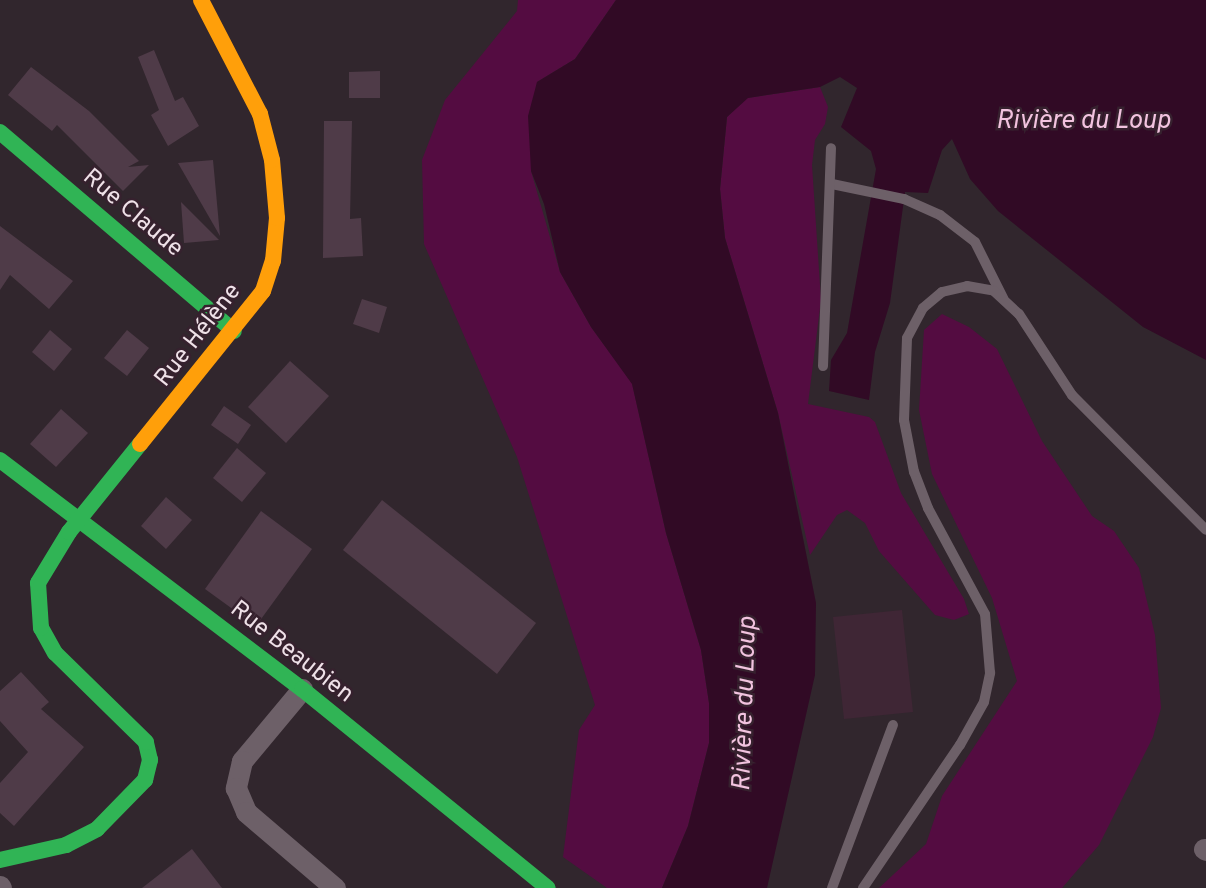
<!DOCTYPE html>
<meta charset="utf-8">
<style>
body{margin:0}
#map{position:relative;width:1206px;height:888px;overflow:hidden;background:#31262d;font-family:Overpass,sans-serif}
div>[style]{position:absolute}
.built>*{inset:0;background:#3f2635}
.green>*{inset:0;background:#540c41}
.water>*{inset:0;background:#310a25}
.building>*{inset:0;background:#4f3b48}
.lane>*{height:10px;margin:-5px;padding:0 5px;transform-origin:5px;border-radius:5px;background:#6d6068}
.street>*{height:21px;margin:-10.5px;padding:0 10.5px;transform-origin:10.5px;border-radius:10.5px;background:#6d6068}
.fast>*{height:16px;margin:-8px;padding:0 8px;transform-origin:8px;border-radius:8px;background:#30b455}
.slow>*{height:16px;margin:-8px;padding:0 8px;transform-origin:8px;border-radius:8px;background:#ff9f0a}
span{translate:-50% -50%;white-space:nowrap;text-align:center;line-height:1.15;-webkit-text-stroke:5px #36212e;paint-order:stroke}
.street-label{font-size:24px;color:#efe1e8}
.water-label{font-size:26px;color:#f2c3df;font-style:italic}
</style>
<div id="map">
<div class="built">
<div style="clip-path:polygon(902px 610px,913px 712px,844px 719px,833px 617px)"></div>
</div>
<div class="green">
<div style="clip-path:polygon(518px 0,616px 0,575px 59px,537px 82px,531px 171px,560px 272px,591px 327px,632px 383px,666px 533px,701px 650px,709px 703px,709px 743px,688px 826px,662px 888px,607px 888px,563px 857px,579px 730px,595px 705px,517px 457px,424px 244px,422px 160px,445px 100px,517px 11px)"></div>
<div style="clip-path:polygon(820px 87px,828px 107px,825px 124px,815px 140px,812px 165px,821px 300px,808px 404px,869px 417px,875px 422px,901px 493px,964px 599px,969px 614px,954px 620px,935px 615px,879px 551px,865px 523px,847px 510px,837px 515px,810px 555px,778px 413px,725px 238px,720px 189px,727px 117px,747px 98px)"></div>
<div style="clip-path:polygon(942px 314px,969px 327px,997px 349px,1042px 441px,1092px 516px,1114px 531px,1139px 568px,1155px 635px,1161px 708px,1153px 737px,1099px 845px,1062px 888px,879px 888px,926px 844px,942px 796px,1017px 681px,992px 598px,932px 474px,919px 410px,924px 330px)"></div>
</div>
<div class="water">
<div style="clip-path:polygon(616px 0,1206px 0,1206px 360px,1143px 327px,998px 211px,970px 179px,952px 139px,942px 150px,928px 193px,905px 192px,890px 303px,875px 352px,869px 400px,829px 391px,831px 360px,847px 333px,876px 169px,871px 151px,841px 127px,857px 88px,840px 77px,820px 87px,748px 98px,727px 117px,720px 189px,725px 238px,778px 413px,816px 603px,815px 675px,767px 888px,662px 888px,688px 826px,709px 743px,709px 703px,701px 650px,666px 533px,632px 384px,591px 327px,560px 272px,544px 204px,531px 171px,528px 116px,537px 82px,575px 59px)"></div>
</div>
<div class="building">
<div style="clip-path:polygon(154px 50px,175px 101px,183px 97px,199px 126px,168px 146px,151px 115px,159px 110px,138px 57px)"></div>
<div style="clip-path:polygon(31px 67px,89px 111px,139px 161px,128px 167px,149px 165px,123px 191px,57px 125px,52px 131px,8px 95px)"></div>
<div style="clip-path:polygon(380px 71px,380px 98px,349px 98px,349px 72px)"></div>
<div style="clip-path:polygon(324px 121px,352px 121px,350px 219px,361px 218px,363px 256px,323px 258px)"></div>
<div style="clip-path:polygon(213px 160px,220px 236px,178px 163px)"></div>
<div style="clip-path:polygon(181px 202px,219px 240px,184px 243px)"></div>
<div style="clip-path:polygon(0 226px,73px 281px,49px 309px,10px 275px,0 290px)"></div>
<div style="clip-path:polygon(362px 299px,387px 307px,379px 333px,353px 324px)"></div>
<div style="clip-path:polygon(50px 330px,72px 349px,54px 371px,32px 352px)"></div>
<div style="clip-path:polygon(127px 330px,149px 348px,127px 376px,104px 358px)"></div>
<div style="clip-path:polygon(290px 361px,329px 396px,286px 443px,248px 407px)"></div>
<div style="clip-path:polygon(224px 406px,251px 425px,238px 444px,211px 425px)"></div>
<div style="clip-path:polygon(61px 409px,88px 433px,56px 467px,30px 444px)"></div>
<div style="clip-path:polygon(237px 448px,266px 473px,242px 502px,213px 478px)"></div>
<div style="clip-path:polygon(166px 497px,192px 520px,166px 549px,141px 526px)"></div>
<div style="clip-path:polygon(382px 500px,536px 623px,497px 674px,343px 550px)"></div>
<div style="clip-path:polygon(261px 511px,312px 549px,256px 626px,205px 589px)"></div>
<div style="clip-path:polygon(21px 672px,49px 702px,41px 709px,84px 747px,14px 826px,0 813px,0 783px,28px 752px,0 721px,0 691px)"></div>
<div style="clip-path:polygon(192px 849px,222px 888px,142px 888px)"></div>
</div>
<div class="lane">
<div style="left:832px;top:184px;width:74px;rotate:11.8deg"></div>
<div style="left:904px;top:199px;width:39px;rotate:24deg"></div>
<div style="left:940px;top:215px;width:44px;rotate:37.6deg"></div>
<div style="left:975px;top:242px;width:63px;rotate:63.4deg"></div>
<div style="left:823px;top:366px;width:218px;rotate:-87.9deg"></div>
<div style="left:832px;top:888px;width:174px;rotate:-69.5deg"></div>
<div style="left:863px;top:888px;width:173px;rotate:-55.9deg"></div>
<div style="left:960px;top:745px;width:49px;rotate:-60.8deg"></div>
<div style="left:984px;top:702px;width:30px;rotate:-78deg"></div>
<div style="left:990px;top:673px;width:59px;rotate:-94.8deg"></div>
<div style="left:985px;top:614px;width:120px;rotate:-118.3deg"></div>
<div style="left:928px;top:508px;width:39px;rotate:-111deg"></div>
<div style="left:914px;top:472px;width:53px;rotate:-100.9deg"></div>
<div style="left:904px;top:420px;width:82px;rotate:-87.9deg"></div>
<div style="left:907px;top:338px;width:34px;rotate:-62deg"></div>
<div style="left:923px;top:308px;width:25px;rotate:-40deg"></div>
<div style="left:942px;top:292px;width:26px;rotate:-13deg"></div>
<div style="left:967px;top:286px;width:27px;rotate:10deg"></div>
<div style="left:994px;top:291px;width:34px;rotate:43deg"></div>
<div style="left:1019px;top:314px;width:97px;rotate:56.8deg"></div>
<div style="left:1072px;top:395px;width:190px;rotate:45.2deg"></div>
</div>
<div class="street">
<div style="left:302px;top:689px;width:94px;rotate:129.8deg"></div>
<div style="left:242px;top:761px;width:28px;rotate:103deg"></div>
<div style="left:236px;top:788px;width:26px;rotate:67deg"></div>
<div style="left:246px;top:812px;width:117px;rotate:40.5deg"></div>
<div style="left:1204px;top:849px;width:2px;rotate:27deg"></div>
<div style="left:0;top:886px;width:2px;rotate:63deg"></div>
</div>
<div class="fast">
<div style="left:0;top:132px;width:307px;rotate:40.4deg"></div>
<div style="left:0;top:460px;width:379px;rotate:37.2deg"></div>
<div style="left:302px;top:689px;width:316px;rotate:39deg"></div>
<div style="left:0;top:860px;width:68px;rotate:-12.8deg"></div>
<div style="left:66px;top:845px;width:35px;rotate:-27deg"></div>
<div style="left:97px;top:829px;width:69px;rotate:-45.6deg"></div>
<div style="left:145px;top:780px;width:21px;rotate:-76deg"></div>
<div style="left:150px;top:760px;width:18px;rotate:-103deg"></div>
<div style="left:146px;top:742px;width:127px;rotate:-135.6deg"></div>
<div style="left:55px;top:653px;width:29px;rotate:-119deg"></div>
<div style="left:41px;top:628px;width:45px;rotate:-93.8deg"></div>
<div style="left:38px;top:583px;width:60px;rotate:-58.7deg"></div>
<div style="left:69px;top:532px;width:113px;rotate:-51.1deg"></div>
</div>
<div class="slow">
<div style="left:140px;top:444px;width:196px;rotate:-51.2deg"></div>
<div style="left:263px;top:291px;width:32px;rotate:-72deg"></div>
<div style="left:273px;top:261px;width:43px;rotate:-84.7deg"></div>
<div style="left:277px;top:218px;width:58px;rotate:-94.9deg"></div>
<div style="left:272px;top:160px;width:48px;rotate:-104.6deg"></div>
<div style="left:260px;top:114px;width:128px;rotate:-117.4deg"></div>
</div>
<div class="street-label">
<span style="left:132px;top:214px;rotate:40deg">Rue Claude</span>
<span style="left:199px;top:336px;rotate:-52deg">Rue Hélène</span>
<span style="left:291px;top:653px;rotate:38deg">Rue Beaubien</span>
</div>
<div class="water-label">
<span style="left:1083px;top:122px">Rivière du Loup</span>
<span style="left:746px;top:704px;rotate:-88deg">Rivière du Loup</span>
</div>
</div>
